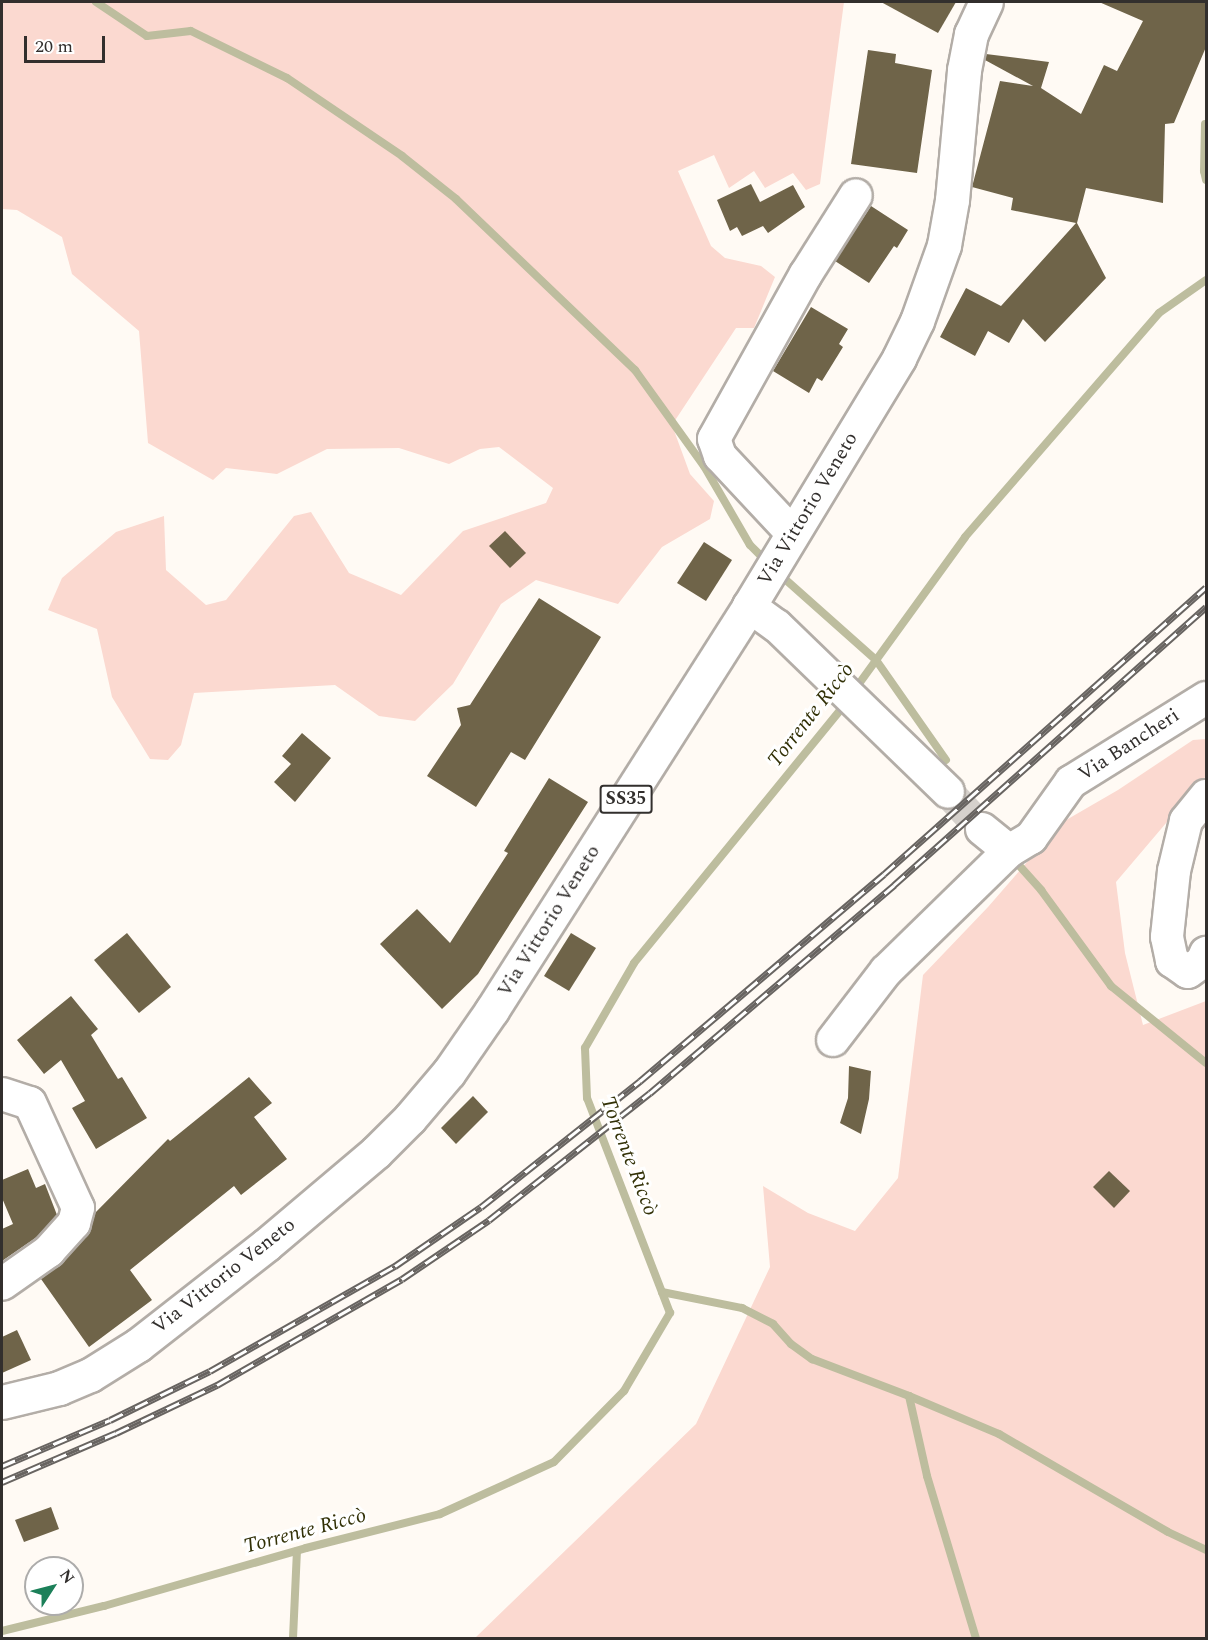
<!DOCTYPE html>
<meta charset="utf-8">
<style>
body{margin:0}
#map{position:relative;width:1208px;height:1640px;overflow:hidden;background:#fffaf4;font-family:Spectral,serif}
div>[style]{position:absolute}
.green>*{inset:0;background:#fbd9d0}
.stream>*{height:8px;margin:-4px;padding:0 4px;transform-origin:4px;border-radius:4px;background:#bdbd9e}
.building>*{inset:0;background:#6f6449}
.minor-tunnel>*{height:32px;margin-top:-16px;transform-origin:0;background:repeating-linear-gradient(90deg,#d6d1cc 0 32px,transparent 0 48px)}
.roads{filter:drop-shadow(2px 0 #b3ada7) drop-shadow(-2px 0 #b3ada7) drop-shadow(0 2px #b3ada7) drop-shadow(0 -2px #b3ada7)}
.minor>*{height:32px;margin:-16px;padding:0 16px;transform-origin:16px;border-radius:16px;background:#fff}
.major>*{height:33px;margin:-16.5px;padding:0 16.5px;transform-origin:16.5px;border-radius:16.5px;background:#fff}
.rail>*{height:7px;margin-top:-3.5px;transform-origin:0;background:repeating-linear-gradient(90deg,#fff 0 14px,#686461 0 28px);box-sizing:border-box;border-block:2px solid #686461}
span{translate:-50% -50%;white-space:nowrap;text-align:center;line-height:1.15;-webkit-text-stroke:6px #fff;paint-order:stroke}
.shield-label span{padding:2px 4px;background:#fff;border:2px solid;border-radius:4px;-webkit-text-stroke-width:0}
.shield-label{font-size:18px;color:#322f2d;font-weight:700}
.street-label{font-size:20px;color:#322f2d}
.water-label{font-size:21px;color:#323107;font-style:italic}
.frame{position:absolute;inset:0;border:3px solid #322f2d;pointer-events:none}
.north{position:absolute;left:24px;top:1556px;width:60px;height:60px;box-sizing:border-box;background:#fff;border:2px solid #adacab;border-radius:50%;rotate:54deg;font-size:16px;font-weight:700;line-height:24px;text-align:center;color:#322f2d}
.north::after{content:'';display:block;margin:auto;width:21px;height:27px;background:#1c8059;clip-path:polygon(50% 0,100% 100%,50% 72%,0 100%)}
.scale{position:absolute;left:24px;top:36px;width:81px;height:27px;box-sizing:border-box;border:3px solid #322f2d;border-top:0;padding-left:8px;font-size:18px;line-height:21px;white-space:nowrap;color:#322f2d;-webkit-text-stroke:4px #fff;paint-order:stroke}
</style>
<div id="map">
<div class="green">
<div style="clip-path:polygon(2px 2px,844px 2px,820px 184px,806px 190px,793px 173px,765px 188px,754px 171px,729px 188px,714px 155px,678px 171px,711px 246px,725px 258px,761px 266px,775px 277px,754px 328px,736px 328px,672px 425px,690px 474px,714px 501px,710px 519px,662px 547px,618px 604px,536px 580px,501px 604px,453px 684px,415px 721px,379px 716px,335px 685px,194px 693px,181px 745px,168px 760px,150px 759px,112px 697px,97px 629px,48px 610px,62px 578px,116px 532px,164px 516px,166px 570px,206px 605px,226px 600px,294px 516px,311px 512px,349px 573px,401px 595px,463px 531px,546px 503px,553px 488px,499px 447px,480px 449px,449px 464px,399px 448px,327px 449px,277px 474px,226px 468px,213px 480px,148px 443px,139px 331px,72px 274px,62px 237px,17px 210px,2px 209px)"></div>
<div style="clip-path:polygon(1206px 739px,1206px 776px,1116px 882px,1125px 953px,1143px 1025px,1206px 1001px,1206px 1638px,475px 1638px,696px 1424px,770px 1267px,763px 1186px,808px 1213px,855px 1231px,898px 1178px,923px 975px,988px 907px,1061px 823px,1118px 790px,1193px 740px)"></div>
</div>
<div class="stream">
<div style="left:96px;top:2px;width:61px;rotate:33.7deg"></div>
<div style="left:147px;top:36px;width:44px;rotate:-6.5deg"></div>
<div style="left:191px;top:31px;width:107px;rotate:26.1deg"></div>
<div style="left:287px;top:78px;width:139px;rotate:34.1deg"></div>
<div style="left:402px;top:156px;width:69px;rotate:38.5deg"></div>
<div style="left:456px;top:199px;width:248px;rotate:43.7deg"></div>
<div style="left:635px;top:370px;width:118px;rotate:54.3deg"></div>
<div style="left:704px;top:466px;width:91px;rotate:59.8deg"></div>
<div style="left:750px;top:545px;width:25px;rotate:45deg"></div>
<div style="left:1205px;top:124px;width:47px;rotate:91.2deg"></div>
<div style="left:1204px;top:171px;width:9px;rotate:77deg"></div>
<div style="left:777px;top:572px;width:132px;rotate:41.6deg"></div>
<div style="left:876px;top:660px;width:122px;rotate:55deg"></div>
<div style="left:853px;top:692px;width:191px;rotate:-54.1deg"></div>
<div style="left:965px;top:537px;width:296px;rotate:-49.1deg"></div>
<div style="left:1159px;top:313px;width:57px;rotate:-35.1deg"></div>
<div style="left:1016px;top:862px;width:38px;rotate:48deg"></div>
<div style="left:1041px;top:890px;width:119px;rotate:53.9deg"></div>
<div style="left:1111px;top:986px;width:122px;rotate:39deg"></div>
<div style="left:662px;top:1292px;width:82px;rotate:11.3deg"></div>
<div style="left:742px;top:1308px;width:35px;rotate:27deg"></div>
<div style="left:773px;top:1324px;width:27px;rotate:48deg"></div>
<div style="left:791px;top:1344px;width:26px;rotate:36deg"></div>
<div style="left:812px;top:1359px;width:104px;rotate:20.9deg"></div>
<div style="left:909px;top:1396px;width:98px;rotate:22.9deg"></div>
<div style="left:999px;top:1434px;width:195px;rotate:30.1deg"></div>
<div style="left:1168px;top:1532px;width:42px;rotate:25.3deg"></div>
<div style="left:909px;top:1396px;width:82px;rotate:77.3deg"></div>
<div style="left:927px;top:1476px;width:169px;rotate:73.2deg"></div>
<div style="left:2px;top:1631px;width:105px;rotate:-13.8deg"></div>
<div style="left:104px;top:1606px;width:210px;rotate:-16deg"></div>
<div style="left:306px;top:1548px;width:138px;rotate:-14.2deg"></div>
<div style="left:440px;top:1514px;width:125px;rotate:-24.5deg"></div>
<div style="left:554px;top:1462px;width:100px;rotate:-45.4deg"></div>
<div style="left:624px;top:1391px;width:91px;rotate:-59.5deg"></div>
<div style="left:670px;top:1313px;width:230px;rotate:-111.1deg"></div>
<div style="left:587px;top:1098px;width:50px;rotate:-92.3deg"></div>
<div style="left:585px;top:1048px;width:98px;rotate:-60deg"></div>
<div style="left:634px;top:963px;width:335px;rotate:-50.8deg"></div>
<div style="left:293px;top:1638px;width:87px;rotate:-87.4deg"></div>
</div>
<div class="building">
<div style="clip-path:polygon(881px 2px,956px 2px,938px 33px)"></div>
<div style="clip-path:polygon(1099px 2px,1206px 2px,1206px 47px,1174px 123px,1165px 124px,1163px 203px,1086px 188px,1077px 223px,1106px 278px,1045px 342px,1023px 319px,1009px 343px,988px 331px,975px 356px,940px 337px,966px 288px,1001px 306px,1076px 223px,1011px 210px,1013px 198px,972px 187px,1000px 81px,1033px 86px,985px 60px,986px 54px,1049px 62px,1041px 88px,1081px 114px,1104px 65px,1117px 71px,1143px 21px)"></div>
<div style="clip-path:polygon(868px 50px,896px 54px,895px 63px,932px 70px,917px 173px,851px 164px)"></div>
<div style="clip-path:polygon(751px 184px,760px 202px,793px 185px,805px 207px,768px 233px,763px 226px,742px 236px,737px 227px,730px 231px,717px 200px)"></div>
<div style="clip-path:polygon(871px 206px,908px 230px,897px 248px,894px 246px,869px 283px,835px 261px)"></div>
<div style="clip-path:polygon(811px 307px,848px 329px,839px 344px,843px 347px,822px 381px,817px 378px,809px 393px,773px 371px)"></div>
<div style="clip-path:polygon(505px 531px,526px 553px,510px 568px,489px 546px)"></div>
<div style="clip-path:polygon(704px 542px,732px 560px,706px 601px,677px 583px)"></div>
<div style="clip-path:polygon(539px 598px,601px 637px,525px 760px,511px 752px,476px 807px,427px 776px,461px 725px,457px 708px,470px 705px)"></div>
<div style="clip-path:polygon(302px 733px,331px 758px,295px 802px,274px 782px,291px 764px,282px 756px)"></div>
<div style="clip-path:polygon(549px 778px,588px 802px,478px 974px,442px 1009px,380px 944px,417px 909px,450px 943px,508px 853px,504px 851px)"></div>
<div style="clip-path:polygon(127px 933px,171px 987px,139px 1013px,94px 960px)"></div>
<div style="clip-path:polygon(571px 933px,596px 948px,569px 991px,544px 976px)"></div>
<div style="clip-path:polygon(71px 996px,98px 1029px,91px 1035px,118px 1079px,122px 1077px,147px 1118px,96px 1149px,72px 1108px,85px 1101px,61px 1060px,44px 1074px,17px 1040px)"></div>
<div style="clip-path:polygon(849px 1066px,871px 1071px,869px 1099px,861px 1134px,840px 1123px,848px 1098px)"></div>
<div style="clip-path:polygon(249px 1077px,272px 1103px,254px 1117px,287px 1159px,241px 1195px,234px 1186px,130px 1270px,152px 1300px,89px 1347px,41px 1279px,62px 1263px,88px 1235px,95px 1213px,168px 1139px,170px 1141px)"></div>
<div style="clip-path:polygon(473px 1096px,488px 1112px,456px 1144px,441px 1128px)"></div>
<div style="clip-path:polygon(28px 1169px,36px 1188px,45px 1184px,57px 1215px,37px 1237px,2px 1261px,2px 1229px,13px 1224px,2px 1198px,2px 1180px)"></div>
<div style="clip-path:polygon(1109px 1171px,1130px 1191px,1114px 1208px,1093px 1187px)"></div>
<div style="clip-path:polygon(17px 1330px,31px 1360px,2px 1373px,2px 1337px)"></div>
<div style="clip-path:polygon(51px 1507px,59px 1529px,24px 1542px,15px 1520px)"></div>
</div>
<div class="minor-tunnel">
<div style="left:948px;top:792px;width:50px;rotate:47.4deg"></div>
</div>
<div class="roads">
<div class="minor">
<div style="left:793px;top:534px;width:107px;rotate:-133.1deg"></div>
<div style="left:720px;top:456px;width:18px;rotate:-109deg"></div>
<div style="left:714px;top:439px;width:189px;rotate:-60.9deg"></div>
<div style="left:806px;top:274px;width:93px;rotate:-57.7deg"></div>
<div style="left:749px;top:606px;width:34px;rotate:36deg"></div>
<div style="left:777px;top:626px;width:238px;rotate:44.1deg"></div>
<div style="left:1206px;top:796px;width:32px;rotate:129deg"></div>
<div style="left:1186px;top:821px;width:51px;rotate:103.5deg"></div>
<div style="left:1174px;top:871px;width:66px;rotate:96.1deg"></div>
<div style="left:1167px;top:937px;width:25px;rotate:78deg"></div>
<div style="left:1172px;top:961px;width:19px;rotate:35deg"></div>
<div style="left:1188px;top:972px;width:17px;rotate:-36deg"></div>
<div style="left:1202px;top:962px;width:10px;rotate:-66deg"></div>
<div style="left:982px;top:829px;width:35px;rotate:39deg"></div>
<div style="left:1009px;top:851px;width:26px;rotate:-31deg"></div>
<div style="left:1031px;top:838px;width:69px;rotate:-54.5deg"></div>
<div style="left:1071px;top:782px;width:159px;rotate:-31.9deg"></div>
<div style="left:833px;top:1040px;width:87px;rotate:-52.5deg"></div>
<div style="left:886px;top:971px;width:172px;rotate:-44.3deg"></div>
<div style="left:2px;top:1094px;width:29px;rotate:18deg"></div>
<div style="left:30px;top:1103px;width:115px;rotate:65.4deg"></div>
<div style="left:78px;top:1208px;width:16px;rotate:105deg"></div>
<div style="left:74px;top:1223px;width:38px;rotate:132deg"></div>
<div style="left:49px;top:1251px;width:57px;rotate:144.9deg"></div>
</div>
<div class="major">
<div style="left:2px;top:1402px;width:59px;rotate:-13.8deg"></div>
<div style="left:59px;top:1388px;width:34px;rotate:-23deg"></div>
<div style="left:90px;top:1375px;width:57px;rotate:-32deg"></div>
<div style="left:138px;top:1345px;width:162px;rotate:-38deg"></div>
<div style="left:266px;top:1245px;width:144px;rotate:-40.2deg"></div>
<div style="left:376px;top:1152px;width:48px;rotate:-45deg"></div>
<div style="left:410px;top:1118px;width:60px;rotate:-49.7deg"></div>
<div style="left:449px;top:1072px;width:75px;rotate:-55.3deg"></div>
<div style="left:492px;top:1010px;width:479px;rotate:-57.5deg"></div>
<div style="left:749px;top:606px;width:290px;rotate:-58.8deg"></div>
<div style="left:899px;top:358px;width:41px;rotate:-64.1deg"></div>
<div style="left:917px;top:321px;width:81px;rotate:-70.4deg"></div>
<div style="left:944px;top:245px;width:46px;rotate:-79.9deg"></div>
<div style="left:952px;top:200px;width:131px;rotate:-84.7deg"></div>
<div style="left:964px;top:70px;width:37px;rotate:-79deg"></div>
<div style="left:971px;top:34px;width:35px;rotate:-65deg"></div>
</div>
</div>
<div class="rail">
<div style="left:2px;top:1466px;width:117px;rotate:-23.1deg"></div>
<div style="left:110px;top:1420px;width:111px;rotate:-26.1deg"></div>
<div style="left:210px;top:1371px;width:213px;rotate:-29.6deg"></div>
<div style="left:395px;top:1266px;width:104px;rotate:-34.5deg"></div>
<div style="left:481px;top:1207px;width:203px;rotate:-38.4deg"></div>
<div style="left:640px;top:1081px;width:320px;rotate:-40.3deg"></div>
<div style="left:884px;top:874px;width:431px;rotate:-41.7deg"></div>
<div style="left:2px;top:1482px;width:124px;rotate:-23.3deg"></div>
<div style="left:116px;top:1433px;width:112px;rotate:-25.4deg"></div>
<div style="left:217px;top:1385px;width:213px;rotate:-29.8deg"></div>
<div style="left:402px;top:1279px;width:105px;rotate:-34.1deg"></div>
<div style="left:489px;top:1220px;width:205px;rotate:-38.3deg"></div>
<div style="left:650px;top:1093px;width:321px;rotate:-40.4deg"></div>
<div style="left:894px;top:885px;width:418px;rotate:-41.7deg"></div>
</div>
<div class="shield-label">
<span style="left:626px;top:799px">SS35</span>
</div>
<div class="street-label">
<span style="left:808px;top:509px;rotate:-59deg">Via Vittorio Veneto</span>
<span style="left:1129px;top:745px;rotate:-33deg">Via Bancheri</span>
<span style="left:549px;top:921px;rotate:-58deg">Via Vittorio Veneto</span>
<span style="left:224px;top:1276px;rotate:-38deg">Via Vittorio Veneto</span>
</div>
<div class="water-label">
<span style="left:811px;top:715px;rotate:-52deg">Torrente Riccò</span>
<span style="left:629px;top:1156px;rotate:69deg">Torrente Riccò</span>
<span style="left:305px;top:1531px;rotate:-15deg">Torrente Riccò</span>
</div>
<div class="frame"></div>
<div class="north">N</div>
<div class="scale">20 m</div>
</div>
